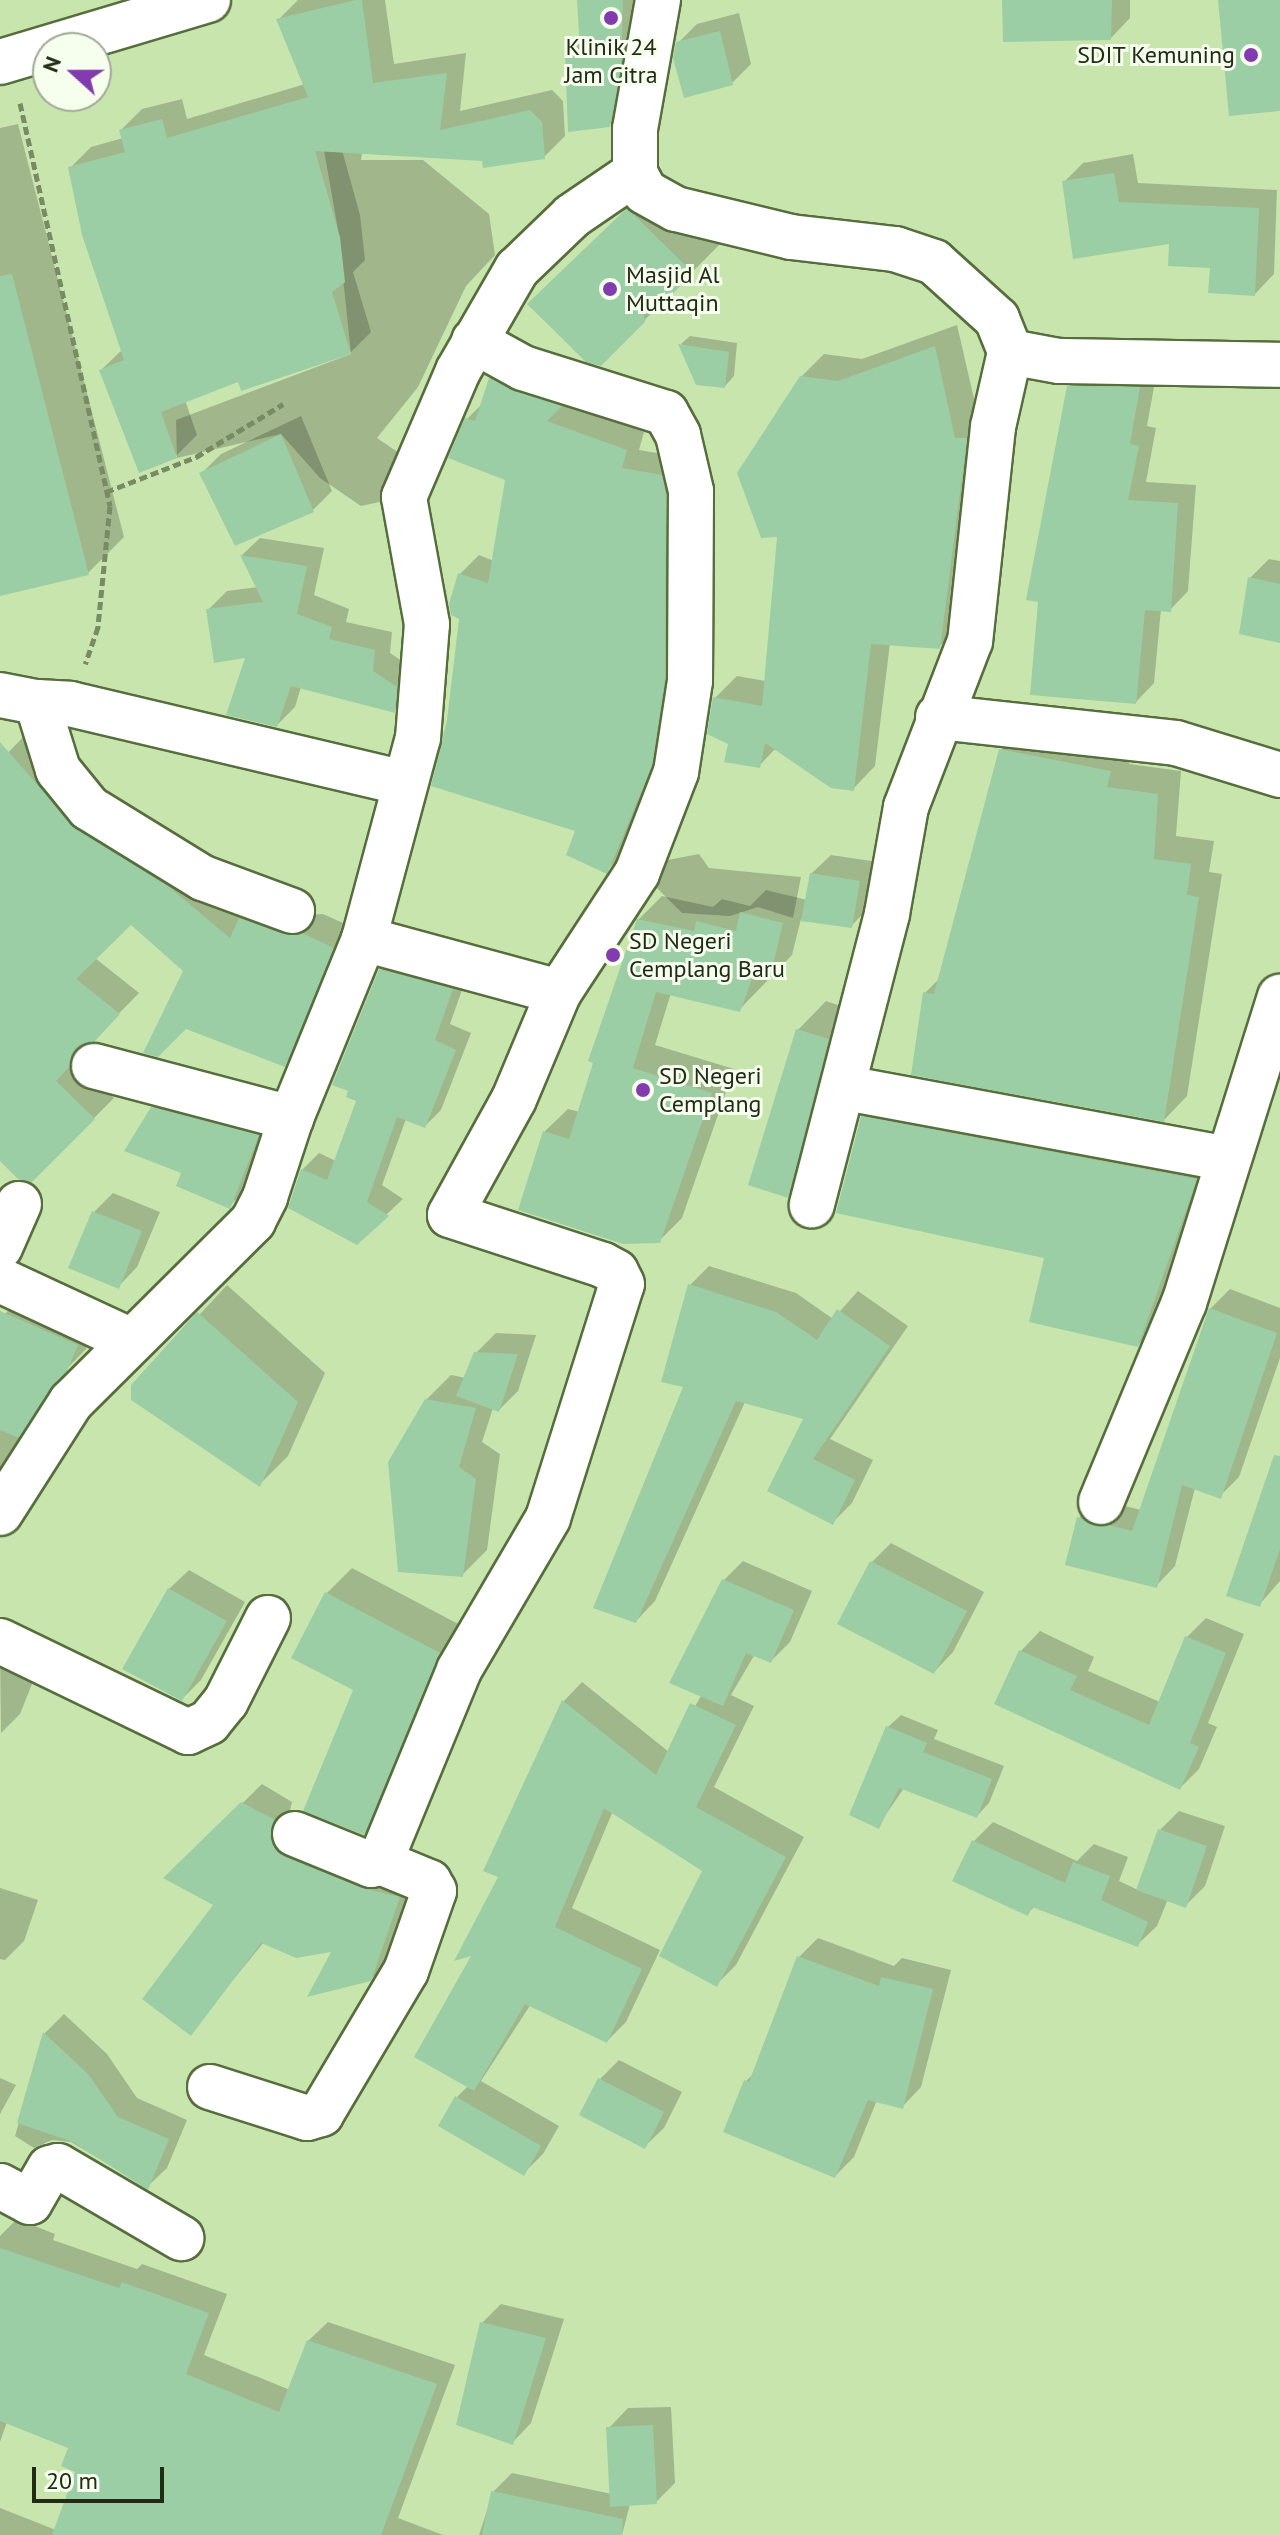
<!DOCTYPE html>
<style>
body{margin:0}
#map{position:relative;width:1280px;height:2535px;overflow:hidden;background:#c9e5ae;font-family:"PT Sans",sans-serif}
div>[style]{position:absolute}
.green>*{inset:0;background:#a1b78b}
.shadow>*{inset:0;background:#0003}
.building>*{inset:0;background:#9ccea5}
.path>*{height:5px;margin-top:-2.5px;transform-origin:0;background:repeating-linear-gradient(90deg,#788b65 0 8px,transparent 0 12px)}
.roads{filter:drop-shadow(2px 0 #566e3d) drop-shadow(-2px 0 #566e3d) drop-shadow(0 2px #566e3d) drop-shadow(0 -2px #566e3d)}
.minor>*{height:44px;margin:-22px;padding:0 22px;transform-origin:22px;border-radius:22px;background:#fff}
.major>*{height:44px;margin:-22px;padding:0 22px;transform-origin:22px;border-radius:22px;background:#fff}
.dots>*{width:22px;height:22px;translate:-50% -50%;box-sizing:border-box;border:4px solid #f6feee;border-radius:50%}
span{translate:-50% -50%;white-space:nowrap;text-align:center;line-height:1.15;-webkit-text-stroke:6px #f6feee;paint-order:stroke}
.poi-label{font-size:24px;color:#212b16}
.right{translate:-100% -50%;text-align:right}
.left{translate:0 -50%;text-align:left}
.north{position:absolute;left:32px;top:32px;width:80px;height:80px;box-sizing:border-box;background:#f6feee;border:2px solid #a1aa98;border-radius:50%;rotate:291deg;font-size:22px;font-weight:700;line-height:32px;text-align:center;color:#212b16}
.north::after{content:'';display:block;margin:auto;width:28px;height:36px;background:#833caf;clip-path:polygon(50% 0,100% 100%,50% 72%,0 100%)}
.scale{position:absolute;left:32px;top:2467px;width:132px;height:36px;box-sizing:border-box;border:4px solid #212b16;border-top:0;padding-left:10px;font-size:24px;line-height:28px;white-space:nowrap;color:#212b16;-webkit-text-stroke:6px #f6feee;paint-order:stroke}
</style>
<div id="map">
<div class="green">
<div style="clip-path:polygon(372px 86px,361px 160px,423px 160px,489px 214px,495px 255px,466px 286px,418px 387px,377px 438px,408px 459px,393px 499px,361px 506px,320px 478px,281px 434px,177px 458px,176px 420px,351px 354px,338px 230px,315px 99px)"></div>
<div style="clip-path:polygon(699px 854px,709px 868px,801px 877px,793px 918px,758px 907px,730px 916px,682px 913px,654px 885px,652px 863px)"></div>
</div>
<div class="shadow">
<div style="clip-path:polygon(298px 0,385px 0,394px 64px,466px 53px,460px 111px,552px 90px,563px 101px,565px 136px,544px 157px,342px 150px,360px 215px,365px 260px,353px 272px,371px 332px,350px 353px,240px 379px,185px 400px,197px 435px,176px 456px,101px 370px,123px 349px,70px 168px,91px 147px,123px 138px,121px 130px,142px 109px,182px 99px,187px 119px,305px 84px,278px 20px)"></div>
<div style="clip-path:polygon(579px 0,641px 0,629px 106px,609px 125px,567px 55px,582px 41px)"></div>
<div style="clip-path:polygon(1004px 0,1130px 0,1130px 18px,1111px 38px)"></div>
<div style="clip-path:polygon(739px 13px,751px 64px,732px 83px,678px 43px,697px 24px)"></div>
<div style="clip-path:polygon(18px 124px,124px 537px,88px 573px,0 594px,0 128px)"></div>
<div style="clip-path:polygon(1133px 154px,1138px 183px,1277px 190px,1274px 274px,1255px 294px,1064px 182px,1083px 163px)"></div>
<div style="clip-path:polygon(664px 174px,728px 236px,601px 364px,530px 304px)"></div>
<div style="clip-path:polygon(957px 325px,978px 416px,962px 624px,939px 647px,890px 643px,875px 766px,853px 789px,776px 748px,759px 766px,730px 743px,715px 698px,737px 676px,766px 681px,801px 377px,824px 354px,862px 359px)"></div>
<div style="clip-path:polygon(690px 336px,737px 343px,734px 376px,725px 386px,681px 344px)"></div>
<div style="clip-path:polygon(509px 360px,563px 402px,644px 432px,639px 450px,680px 457px,670px 745px,625px 852px,606px 871px,577px 830px,449px 721px,461px 617px,460px 574px,479px 555px,494px 561px,507px 478px,467px 419px,483px 403px,491px 379px)"></div>
<div style="clip-path:polygon(1088px 369px,1157px 370px,1147px 426px,1156px 428px,1146px 482px,1196px 485px,1188px 591px,1170px 610px,1161px 609px,1154px 683px,1136px 702px,1069px 387px)"></div>
<div style="clip-path:polygon(301px 416px,332px 491px,313px 510px,202px 473px,221px 454px)"></div>
<div style="clip-path:polygon(260px 538px,324px 548px,314px 595px,349px 609px,346px 622px,392px 632px,390px 653px,414px 669px,412px 693px,394px 711px,301px 687px,295px 707px,277px 725px,248px 656px,209px 609px,227px 591px,258px 587px,242px 555px)"></div>
<div style="clip-path:polygon(1269px 559px,1280px 561px,1280px 640px,1250px 578px)"></div>
<div style="clip-path:polygon(1024px 726px,1133px 748px,1129px 764px,1181px 771px,1176px 836px,1214px 841px,1209px 872px,1222px 874px,1187px 1096px,1164px 1120px,925px 993px,941px 977px,1001px 750px)"></div>
<div style="clip-path:polygon(29px 731px,96px 809px,304px 915px,323px 914px,352px 927px,305px 1044px,284px 1064px,131px 922px,95px 958px,139px 993px,74px 1059px,114px 1098px,31px 1181px,0 1159px,0 761px)"></div>
<div style="clip-path:polygon(831px 855px,878px 862px,870px 907px,851px 926px,801px 919px,792px 955px,739px 1010px,671px 993px,655px 1045px,734px 1069px,682px 1218px,659px 1241px,544px 1132px,568px 1109px,580px 1112px,638px 920px,662px 896px,713px 907px,722px 899px,750px 906px,766px 890px,807px 900px,811px 874px)"></div>
<div style="clip-path:polygon(397px 953px,468px 973px,450px 1024px,471px 1033px,441px 1110px,425px 1126px,406px 1119px,382px 1185px,403px 1199px,357px 1242px,302px 1170px,319px 1153px,336px 1161px,358px 1100px,380px 970px)"></div>
<div style="clip-path:polygon(826px 1001px,856px 1011px,816px 1168px,787px 1196px,798px 1030px)"></div>
<div style="clip-path:polygon(889px 1091px,1222px 1152px,1165px 1318px,1138px 1345px,1047px 1257px,862px 1117px)"></div>
<div style="clip-path:polygon(166px 1094px,271px 1122px,243px 1193px,229px 1206px,184px 1172px,153px 1108px)"></div>
<div style="clip-path:polygon(113px 1193px,160px 1212px,137px 1267px,118px 1287px,94px 1212px)"></div>
<div style="clip-path:polygon(709px 1266px,796px 1293px,833px 1319px,858px 1291px,908px 1326px,830px 1439px,873px 1460px,852px 1503px,833px 1522px,769px 1490px,806px 1418px,745px 1402px,655px 1601px,636px 1621px,685px 1386px,690px 1285px)"></div>
<div style="clip-path:polygon(227px 1285px,325px 1373px,288px 1456px,260px 1484px,133px 1386px)"></div>
<div style="clip-path:polygon(1230px 1289px,1280px 1308px,1280px 1358px,1239px 1477px,1220px 1496px,1195px 1488px,1175px 1566px,1156px 1586px,1079px 1518px,1098px 1499px,1141px 1510px,1210px 1309px)"></div>
<div style="clip-path:polygon(23px 1293px,96px 1325px,86px 1349px,49px 1387px,0 1365px,0 1320px)"></div>
<div style="clip-path:polygon(496px 1333px,536px 1335px,518px 1391px,499px 1410px,493px 1408px,482px 1442px,500px 1454px,487px 1550px,462px 1575px,426px 1400px,451px 1375px,466px 1378px,476px 1353px)"></div>
<div style="clip-path:polygon(0 1410px,33px 1422px,0 1474px)"></div>
<div style="clip-path:polygon(1280px 1497px,1280px 1581px,1259px 1605px)"></div>
<div style="clip-path:polygon(891px 1543px,984px 1592px,953px 1652px,934px 1672px,872px 1562px)"></div>
<div style="clip-path:polygon(743px 1561px,812px 1591px,790px 1642px,771px 1661px,755px 1654px,731px 1695px,754px 1706px,714px 1787px,804px 1837px,736px 1965px,717px 1984px,704px 1870px,613px 1811px,572px 1908px,660px 1950px,626px 2022px,607px 2041px,531px 2004px,481px 2081px,559px 2126px,543px 2154px,524px 2173px,457px 2097px,469px 2085px,476px 1953px,501px 1876px,486px 1870px,564px 1701px,582px 1682px,669px 1752px,702px 1694px,724px 1580px)"></div>
<div style="clip-path:polygon(352px 1568px,464px 1627px,389px 1807px,364px 1833px,356px 1689px,327px 1593px)"></div>
<div style="clip-path:polygon(189px 1570px,245px 1602px,201px 1680px,182px 1699px,169px 1589px)"></div>
<div style="clip-path:polygon(1206px 1618px,1244px 1634px,1208px 1723px,1217px 1727px,1199px 1769px,1180px 1788px,997px 1703px,1021px 1651px,1040px 1631px,1094px 1657px,1088px 1671px,1160px 1702px,1187px 1637px)"></div>
<div style="clip-path:polygon(0 1648px,40px 1664px,20px 1714px,1px 1733px)"></div>
<div style="clip-path:polygon(901px 1715px,938px 1730px,934px 1739px,1004px 1766px,989px 1803px,977px 1816px,904px 1788px,878px 1826px,888px 1727px)"></div>
<div style="clip-path:polygon(262px 1784px,292px 1802px,288px 1819px,418px 1879px,389px 1961px,370px 1980px,334px 1950px,264px 1942px,190px 2033px,216px 1904px,166px 1878px)"></div>
<div style="clip-path:polygon(1179px 1811px,1225px 1826px,1205px 1886px,1185px 1906px,1168px 1899px,1157px 1926px,1137px 1945px,1035px 1906px,1027px 1914px,974px 1841px,993px 1822px,1077px 1861px,1094px 1844px,1128px 1857px,1119px 1881px,1138px 1890px,1160px 1830px)"></div>
<div style="clip-path:polygon(0 1888px,38px 1900px,24px 1941px,5px 1960px,0 1959px)"></div>
<div style="clip-path:polygon(818px 1938px,894px 1966px,902px 1958px,951px 1970px,921px 2087px,902px 2107px,877px 2100px,854px 2157px,835px 2176px,746px 2081px,755px 2072px,799px 1957px)"></div>
<div style="clip-path:polygon(64px 2014px,107px 2054px,137px 2098px,187px 2120px,167px 2168px,147px 2187px,71px 2142px,52px 2140px,34px 2148px,15px 2136px,45px 2033px)"></div>
<div style="clip-path:polygon(619px 2060px,682px 2092px,664px 2128px,644px 2147px,600px 2079px)"></div>
<div style="clip-path:polygon(0 2078px,16px 2085px,0 2114px)"></div>
<div style="clip-path:polygon(17px 2219px,55px 2234px,53px 2240px,137px 2269px,142px 2264px,227px 2294px,204px 2355px,290px 2390px,308px 2341px,328px 2322px,455px 2365px,398px 2518px,443px 2535px,0 2535px,0 2508px,56px 2530px,78px 2471px,71px 2446px,7px 2422px,0 2442px,0 2236px)"></div>
<div style="clip-path:polygon(501px 2304px,564px 2319px,531px 2423px,512px 2443px,482px 2323px)"></div>
<div style="clip-path:polygon(671px 2407px,675px 2483px,656px 2502px,630px 2504px,622px 2535px,479px 2535px,493px 2492px,512px 2473px,612px 2494px,609px 2428px,628px 2408px)"></div>
</div>
<div class="building">
<div style="clip-path:polygon(356px 0,362px 0,373px 83px,447px 73px,440px 130px,530px 110px,542px 122px,545px 159px,483px 168px,482px 161px,315px 151px,340px 237px,345px 282px,332px 292px,351px 354px,241px 391px,238px 382px,161px 412px,177px 458px,139px 473px,99px 370px,124px 360px,82px 235px,68px 167px,125px 152px,119px 130px,162px 119px,167px 138px,308px 97px,276px 19px)"></div>
<div style="clip-path:polygon(577px 0,623px 0,621px 67px,610px 127px,568px 132px,565px 54px,580px 52px)"></div>
<div style="clip-path:polygon(1002px 0,1112px 0,1111px 40px,1003px 42px)"></div>
<div style="clip-path:polygon(1218px 0,1280px 0,1280px 111px,1229px 116px)"></div>
<div style="clip-path:polygon(720px 31px,733px 85px,684px 98px,673px 58px,676px 42px)"></div>
<div style="clip-path:polygon(1114px 173px,1119px 202px,1259px 208px,1255px 296px,1208px 293px,1210px 268px,1168px 266px,1169px 244px,1073px 259px,1062px 181px)"></div>
<div style="clip-path:polygon(627px 208px,693px 273px,662px 305px,658px 295px,641px 300px,645px 322px,601px 366px,586px 362px,527px 304px)"></div>
<div style="clip-path:polygon(12px 274px,89px 575px,0 596px,0 276px)"></div>
<div style="clip-path:polygon(678px 344px,729px 352px,725px 388px,696px 385px)"></div>
<div style="clip-path:polygon(935px 346px,955px 438px,967px 438px,940px 649px,871px 644px,854px 791px,831px 788px,765px 743px,760px 768px,724px 762px,728px 744px,707px 734px,713px 697px,762px 706px,777px 537px,761px 538px,737px 473px,800px 376px,838px 381px)"></div>
<div style="clip-path:polygon(489px 378px,562px 406px,547px 421px,627px 450px,622px 468px,662px 475px,666px 494px,665px 679px,652px 766px,607px 874px,566px 855px,575px 831px,431px 786px,447px 720px,459px 619px,451px 615px,449px 604px,458px 573px,488px 583px,505px 480px,448px 458px,465px 418px,475px 421px)"></div>
<div style="clip-path:polygon(1067px 386px,1140px 387px,1130px 444px,1139px 446px,1128px 500px,1178px 503px,1171px 612px,1145px 610px,1136px 704px,1030px 695px,1038px 602px,1026px 600px)"></div>
<div style="clip-path:polygon(281px 434px,314px 512px,235px 546px,199px 473px)"></div>
<div style="clip-path:polygon(240px 555px,307px 566px,297px 614px,332px 627px,329px 639px,375px 650px,373px 671px,397px 687px,395px 713px,291px 686px,277px 727px,226px 715px,245px 658px,214px 663px,206px 609px,263px 602px)"></div>
<div style="clip-path:polygon(1248px 577px,1280px 584px,1280px 643px,1239px 634px)"></div>
<div style="clip-path:polygon(0 742px,76px 829px,169px 887px,230px 938px,239px 918px,283px 934px,302px 933px,334px 948px,285px 1067px,186px 1029px,158px 1057px,143px 1053px,183px 971px,131px 925px,76px 979px,120px 1014px,94px 1042px,76px 1049px,70px 1066px,56px 1081px,95px 1119px,31px 1183px,18px 1179px,0 1161px)"></div>
<div style="clip-path:polygon(999px 749px,1111px 771px,1107px 787px,1158px 794px,1154px 859px,1191px 864px,1187px 895px,1199px 897px,1164px 1122px,911px 1075px,923px 992px,934px 994px)"></div>
<div style="clip-path:polygon(810px 873px,860px 881px,852px 928px,801px 921px)"></div>
<div style="clip-path:polygon(740px 912px,783px 923px,769px 981px,753px 976px,740px 1012px,656px 992px,633px 1068px,712px 1093px,660px 1243px,623px 1244px,518px 1210px,543px 1131px,569px 1139px,593px 1063px,588px 1061px,637px 919px,694px 931px,696px 921px,736px 931px)"></div>
<div style="clip-path:polygon(379px 969px,453px 989px,435px 1040px,456px 1050px,425px 1128px,397px 1117px,367px 1202px,389px 1216px,357px 1245px,288px 1208px,301px 1169px,327px 1180px,356px 1101px,346px 1097px,348px 1091px,332px 1085px)"></div>
<div style="clip-path:polygon(796px 1029px,829px 1039px,788px 1198px,748px 1185px)"></div>
<div style="clip-path:polygon(151px 1107px,259px 1135px,230px 1209px,176px 1186px,181px 1173px,124px 1151px)"></div>
<div style="clip-path:polygon(861px 1116px,1197px 1179px,1138px 1347px,1029px 1322px,1044px 1258px,836px 1213px)"></div>
<div style="clip-path:polygon(92px 1211px,142px 1231px,119px 1289px,68px 1268px)"></div>
<div style="clip-path:polygon(688px 1284px,776px 1312px,817px 1340px,837px 1309px,890px 1346px,813px 1459px,855px 1480px,833px 1525px,767px 1491px,803px 1419px,736px 1401px,636px 1623px,593px 1608px,683px 1387px,661px 1382px)"></div>
<div style="clip-path:polygon(1209px 1308px,1277px 1333px,1221px 1499px,1182px 1485px,1157px 1588px,1065px 1565px,1077px 1517px,1132px 1531px)"></div>
<div style="clip-path:polygon(0 1311px,78px 1345px,67px 1371px,19px 1438px,0 1430px)"></div>
<div style="clip-path:polygon(197px 1312px,298px 1402px,260px 1487px,131px 1400px,131px 1385px)"></div>
<div style="clip-path:polygon(474px 1352px,518px 1354px,499px 1412px,456px 1396px)"></div>
<div style="clip-path:polygon(425px 1399px,476px 1408px,459px 1467px,476px 1479px,463px 1577px,398px 1572px,388px 1462px)"></div>
<div style="clip-path:polygon(1274px 1455px,1280px 1456px,1280px 1549px,1260px 1607px,1226px 1596px)"></div>
<div style="clip-path:polygon(870px 1561px,967px 1611px,934px 1674px,837px 1624px)"></div>
<div style="clip-path:polygon(722px 1579px,794px 1610px,771px 1663px,746px 1653px,723px 1706px,669px 1683px)"></div>
<div style="clip-path:polygon(168px 1588px,227px 1621px,182px 1701px,122px 1669px)"></div>
<div style="clip-path:polygon(325px 1592px,440px 1653px,364px 1835px,303px 1811px,353px 1690px,291px 1658px)"></div>
<div style="clip-path:polygon(1185px 1636px,1226px 1653px,1190px 1743px,1199px 1747px,1180px 1790px,994px 1704px,1019px 1650px,1077px 1676px,1070px 1690px,1149px 1725px)"></div>
<div style="clip-path:polygon(562px 1700px,656px 1775px,690px 1703px,736px 1725px,696px 1807px,786px 1857px,717px 1987px,659px 1956px,702px 1871px,604px 1808px,555px 1927px,642px 1969px,607px 2043px,525px 2004px,474px 2091px,414px 2057px,471px 1956px,454px 1961px,498px 1877px,483px 1871px)"></div>
<div style="clip-path:polygon(886px 1726px,927px 1743px,923px 1752px,992px 1779px,977px 1818px,899px 1788px,879px 1829px,849px 1815px)"></div>
<div style="clip-path:polygon(241px 1802px,275px 1820px,270px 1838px,285px 1857px,362px 1888px,400px 1897px,371px 1981px,307px 1997px,331px 1952px,296px 1958px,261px 1943px,191px 2036px,142px 1999px,213px 1905px,163px 1878px)"></div>
<div style="clip-path:polygon(1158px 1829px,1207px 1846px,1186px 1908px,1136px 1890px)"></div>
<div style="clip-path:polygon(972px 1840px,1065px 1883px,1073px 1862px,1110px 1876px,1101px 1900px,1148px 1922px,1138px 1947px,1032px 1907px,1028px 1916px,952px 1881px)"></div>
<div style="clip-path:polygon(797px 1956px,879px 1986px,881px 1977px,933px 1989px,903px 2109px,868px 2100px,835px 2178px,723px 2132px,744px 2080px,749px 2082px)"></div>
<div style="clip-path:polygon(43px 2032px,88px 2074px,118px 2117px,169px 2139px,148px 2190px,73px 2142px,17px 2123px)"></div>
<div style="clip-path:polygon(598px 2078px,664px 2112px,645px 2149px,579px 2115px)"></div>
<div style="clip-path:polygon(455px 2096px,541px 2146px,524px 2176px,438px 2126px)"></div>
<div style="clip-path:polygon(0 2248px,119px 2288px,122px 2282px,209px 2313px,186px 2374px,279px 2412px,307px 2340px,437px 2384px,381px 2535px,52px 2535px,75px 2472px,61px 2466px,68px 2448px,0 2421px)"></div>
<div style="clip-path:polygon(480px 2322px,546px 2338px,513px 2445px,456px 2425px)"></div>
<div style="clip-path:polygon(653px 2425px,657px 2504px,610px 2507px,606px 2427px)"></div>
<div style="clip-path:polygon(491px 2491px,623px 2519px,622px 2535px,482px 2535px)"></div>
</div>
<div class="path">
<div style="left:20px;top:103px;width:413px;rotate:77.4deg"></div>
<div style="left:110px;top:506px;width:122px;rotate:95.7deg"></div>
<div style="left:98px;top:627px;width:39px;rotate:109deg"></div>
<div style="left:106px;top:492px;width:97px;rotate:-21.3deg"></div>
<div style="left:196px;top:457px;width:102px;rotate:-31.3deg"></div>
</div>
<div class="roads">
<div class="minor">
<div style="left:658px;top:0;width:131px;rotate:100.1deg"></div>
<div style="left:635px;top:129px;width:44px;rotate:90deg"></div>
<div style="left:635px;top:173px;width:21px;rotate:62deg"></div>
<div style="left:645px;top:192px;width:35px;rotate:29deg"></div>
<div style="left:676px;top:209px;width:118px;rotate:13.7deg"></div>
<div style="left:791px;top:237px;width:105px;rotate:6.6deg"></div>
<div style="left:895px;top:249px;width:41px;rotate:18.4deg"></div>
<div style="left:934px;top:262px;width:85px;rotate:42.1deg"></div>
<div style="left:997px;top:319px;width:35px;rotate:68deg"></div>
<div style="left:1010px;top:352px;width:77px;rotate:102.8deg"></div>
<div style="left:993px;top:427px;width:215px;rotate:96.1deg"></div>
<div style="left:970px;top:641px;width:178px;rotate:111.1deg"></div>
<div style="left:906px;top:807px;width:109px;rotate:100.1deg"></div>
<div style="left:887px;top:914px;width:301px;rotate:104.5deg"></div>
<div style="left:474px;top:341px;width:56px;rotate:28.9deg"></div>
<div style="left:523px;top:368px;width:150px;rotate:17.5deg"></div>
<div style="left:666px;top:413px;width:25px;rotate:61deg"></div>
<div style="left:678px;top:435px;width:57px;rotate:76.9deg"></div>
<div style="left:691px;top:491px;width:190px;rotate:90.3deg"></div>
<div style="left:690px;top:681px;width:92px;rotate:98.7deg"></div>
<div style="left:676px;top:772px;width:108px;rotate:111.1deg"></div>
<div style="left:637px;top:873px;width:142px;rotate:123.2deg"></div>
<div style="left:1010px;top:352px;width:50px;rotate:10.4deg"></div>
<div style="left:1059px;top:361px;width:221px;rotate:1deg"></div>
<div style="left:0;top:695px;width:38px;rotate:11deg"></div>
<div style="left:37px;top:702px;width:71px;rotate:72.8deg"></div>
<div style="left:58px;top:770px;width:49px;rotate:50.8deg"></div>
<div style="left:89px;top:808px;width:134px;rotate:31.6deg"></div>
<div style="left:203px;top:878px;width:95px;rotate:20.3deg"></div>
<div style="left:37px;top:702px;width:33px;rotate:3deg"></div>
<div style="left:70px;top:704px;width:343px;rotate:13.3deg"></div>
<div style="left:938px;top:717px;width:239px;rotate:6.2deg"></div>
<div style="left:1176px;top:743px;width:109px;rotate:17.1deg"></div>
<div style="left:94px;top:1066px;width:204px;rotate:14.8deg"></div>
<div style="left:845px;top:1088px;width:389px;rotate:10.5deg"></div>
<div style="left:0;top:1247px;width:47px;rotate:-66.2deg"></div>
<div style="left:0;top:1280px;width:142px;rotate:24.9deg"></div>
<div style="left:1101px;top:1502px;width:216px;rotate:-67.4deg"></div>
<div style="left:1184px;top:1303px;width:321px;rotate:-72.6deg"></div>
<div style="left:0;top:1513px;width:132px;rotate:-57.4deg"></div>
<div style="left:71px;top:1402px;width:257px;rotate:-44.8deg"></div>
<div style="left:253px;top:1221px;width:27px;rotate:-63deg"></div>
<div style="left:265px;top:1197px;width:83px;rotate:-71.8deg"></div>
<div style="left:291px;top:1118px;width:193px;rotate:-67.8deg"></div>
<div style="left:364px;top:939px;width:208px;rotate:-75deg"></div>
<div style="left:418px;top:738px;width:114px;rotate:-85.5deg"></div>
<div style="left:427px;top:624px;width:129px;rotate:-100.3deg"></div>
<div style="left:404px;top:497px;width:137px;rotate:-66.8deg"></div>
<div style="left:458px;top:371px;width:118px;rotate:-60deg"></div>
<div style="left:517px;top:269px;width:76px;rotate:-43.9deg"></div>
<div style="left:572px;top:216px;width:76px;rotate:-34.3deg"></div>
<div style="left:0;top:1641px;width:209px;rotate:25.8deg"></div>
<div style="left:188px;top:1732px;width:23px;rotate:-25deg"></div>
<div style="left:209px;top:1722px;width:27px;rotate:-51deg"></div>
<div style="left:226px;top:1701px;width:93px;rotate:-63.2deg"></div>
<div style="left:295px;top:1834px;width:82px;rotate:22.2deg"></div>
<div style="left:371px;top:1865px;width:9px;rotate:-18deg"></div>
<div style="left:380px;top:1862px;width:208px;rotate:-67.6deg"></div>
<div style="left:459px;top:1670px;width:176px;rotate:-59.6deg"></div>
<div style="left:548px;top:1518px;width:245px;rotate:-72.5deg"></div>
<div style="left:622px;top:1284px;width:13px;rotate:-117deg"></div>
<div style="left:616px;top:1272px;width:15px;rotate:-152deg"></div>
<div style="left:603px;top:1265px;width:161px;rotate:-161.9deg"></div>
<div style="left:450px;top:1215px;width:132px;rotate:-61.1deg"></div>
<div style="left:514px;top:1099px;width:116px;rotate:-67.2deg"></div>
<div style="left:559px;top:992px;width:202px;rotate:-164.8deg"></div>
<div style="left:210px;top:2087px;width:102px;rotate:17.7deg"></div>
<div style="left:307px;top:2118px;width:15px;rotate:-16deg"></div>
<div style="left:321px;top:2114px;width:166px;rotate:-59.3deg"></div>
<div style="left:406px;top:1971px;width:85px;rotate:-70.7deg"></div>
<div style="left:434px;top:1891px;width:10px;rotate:-119deg"></div>
<div style="left:429px;top:1882px;width:53px;rotate:-157.8deg"></div>
<div style="left:0;top:2186px;width:34px;rotate:28deg"></div>
<div style="left:30px;top:2202px;width:39px;rotate:-60deg"></div>
<div style="left:50px;top:2168px;width:8px;rotate:-14deg"></div>
<div style="left:58px;top:2166px;width:143px;rotate:30.3deg"></div>
</div>
<div class="major">
<div style="left:0;top:62px;width:217px;rotate:-16.6deg"></div>
</div>
</div>
<div class="dots">
<div style="left:611px;top:18px;background:#833caf"></div>
<div style="left:1251px;top:55px;background:#833caf"></div>
<div style="left:610px;top:289px;background:#833caf"></div>
<div style="left:613px;top:955px;background:#833caf"></div>
<div style="left:643px;top:1090px;background:#833caf"></div>
</div>
<div class="poi-label">
<span style="left:611px;top:61px">Klinik 24<br>Jam Citra</span>
<span class="right" style="left:1235px;top:55px">SDIT Kemuning</span>
<span class="left" style="left:626px;top:289px">Masjid Al<br>Muttaqin</span>
<span class="left" style="left:629px;top:955px">SD Negeri<br>Cemplang Baru</span>
<span class="left" style="left:659px;top:1090px">SD Negeri<br>Cemplang</span>
</div>
<div class="north">N</div>
<div class="scale">20 m</div>
</div>
